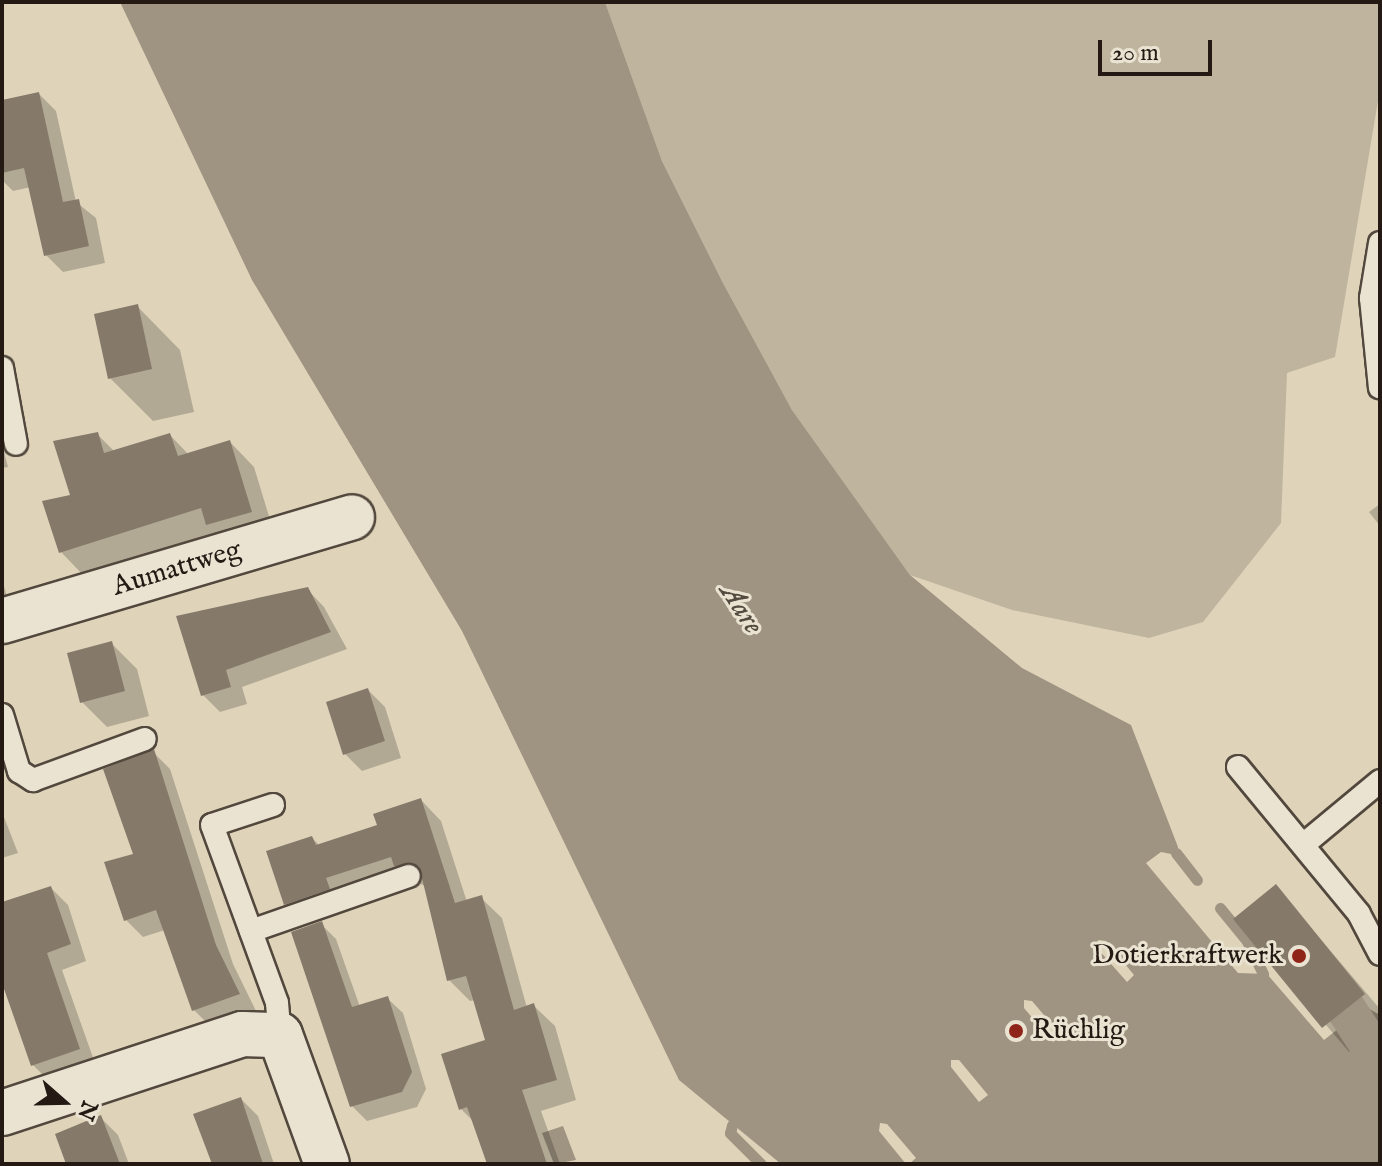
<!DOCTYPE html>
<meta charset="utf-8">
<style>
body{margin:0}
#map{position:relative;width:1382px;height:1166px;overflow:hidden;background:#dfd4ba;font-family:"IM FELL English",serif}
div>[style]{position:absolute}
.green>*{inset:0;background:#bfb49e}
.water>*{inset:0;background:#9f9481}
.shadow>*{inset:0;background:#0003}
.stream>*{height:11px;margin:-5.5px;padding:0 5.5px;transform-origin:5.5px;border-radius:5.5px;background:#9f9481}
.canal>*{height:40px;margin:-20px;padding:0 20px;transform-origin:20px;border-radius:20px;background:#9f9481}
.building>*{inset:0;background:#857a6a}
.roads{filter:drop-shadow(2px 0 #53483d) drop-shadow(-2px 0 #53483d) drop-shadow(0 2px #53483d) drop-shadow(0 -2px #53483d)}
.lane>*{height:22px;margin:-11px;padding:0 11px;transform-origin:11px;border-radius:11px;background:#eae3d2}
.street>*{height:44px;margin:-22px;padding:0 22px;transform-origin:22px;border-radius:22px;background:#eae3d2}
.dots>*{width:22px;height:22px;translate:-50% -50%;box-sizing:border-box;border:4px solid #eae3d2;border-radius:50%}
span{translate:-50% -50%;white-space:nowrap;text-align:center;line-height:1.15;-webkit-text-stroke:6px #eae3d2;paint-order:stroke}
.street-label{font-size:28px;color:#241913}
.poi-label{font-size:28px;color:#241913}
.right{translate:-100% -50%;text-align:right}
.left{translate:0 -50%;text-align:left}
.water-label{font-size:30px;color:#554a3f;font-style:italic}
.frame{position:absolute;inset:0;border:4px solid #241913;pointer-events:none}
.north{position:absolute;left:24px;top:1062px;width:80px;height:80px;-webkit-text-stroke:6px #eae3d2;paint-order:stroke;rotate:110deg;font-size:22px;font-weight:700;line-height:32px;text-align:center;color:#241913}
.north::after{content:'';display:block;margin:auto;width:28px;height:36px;background:#241913;clip-path:polygon(50% 0,100% 100%,50% 72%,0 100%)}
.scale{position:absolute;left:1098px;top:40px;width:114px;height:36px;box-sizing:border-box;border:4px solid #241913;border-top:0;padding-left:10px;font-size:24px;line-height:28px;white-space:nowrap;color:#241913;-webkit-text-stroke:6px #eae3d2;paint-order:stroke}
</style>
<div id="map">
<div class="green">
<div style="clip-path:polygon(605px 2px,1380px 2px,1380px 89px,1335px 357px,1287px 373px,1281px 523px,1203px 622px,1149px 638px,1012px 610px,910px 575px,792px 410px,723px 283px,662px 161px)"></div>
</div>
<div class="water">
<div style="clip-path:polygon(evenodd,120px 2px,605px 2px,662px 161px,723px 283px,792px 410px,910px 575px,1022px 668px,1131px 725px,1178px 847px,1176px 855px,1161px 852px,1146px 863px,1238px 973px,1267px 974px,1324px 1040px,1366px 1007px,1380px 1015px,1380px 1164px,909px 1164px,916px 1158px,887px 1124px,880px 1123px,879px 1131px,906px 1164px,781px 1164px,679px 1080px,462px 631px,252px 280px,120px 2px,1098px 940px,1106px 941px,1134px 975px,1127px 982px,1097px 948px,1098px 940px,120px 2px,1024px 1000px,1032px 1001px,1061px 1035px,1053px 1042px,1024px 1008px,1024px 1000px,120px 2px,951px 1060px,959px 1060px,988px 1095px,979px 1102px,951px 1067px,951px 1060px)"></div>
<div style="clip-path:polygon(563px 1126px,576px 1160px,554px 1164px,542px 1133px)"></div>
</div>
<div class="shadow">
<div style="clip-path:polygon(39px 94px,56px 111px,76px 202px,96px 218px,105px 263px,63px 272px,46px 255px,31px 187px,13px 191px,2px 180px,2px 102px)"></div>
<div style="clip-path:polygon(137px 306px,180px 350px,194px 412px,153px 421px,110px 378px)"></div>
<div style="clip-path:polygon(97px 434px,115px 452px,170px 435px,189px 455px,230px 442px,254px 467px,275px 536px,85px 577px,61px 552px,72px 496px)"></div>
<div style="clip-path:polygon(2px 444px,8px 467px,2px 468px)"></div>
<div style="clip-path:polygon(1380px 504px,1380px 526px,1369px 512px)"></div>
<div style="clip-path:polygon(2px 579px,11px 611px,2px 614px)"></div>
<div style="clip-path:polygon(307px 589px,324px 607px,347px 649px,242px 687px,247px 704px,220px 712px,203px 695px,178px 617px)"></div>
<div style="clip-path:polygon(112px 644px,137px 669px,149px 716px,107px 727px,82px 702px)"></div>
<div style="clip-path:polygon(368px 690px,385px 707px,401px 758px,362px 771px,345px 754px)"></div>
<div style="clip-path:polygon(153px 752px,170px 769px,233px 964px,256px 1011px,211px 1027px,193px 1009px,165px 930px,143px 937px,126px 920px)"></div>
<div style="clip-path:polygon(421px 800px,441px 821px,467px 902px,481px 898px,502px 918px,527px 1008px,534px 1006px,555px 1026px,576px 1100px,541px 1111px,560px 1164px,489px 1164px,475px 1123px,461px 1109px,488px 1041px,475px 1000px,470px 1001px,449px 980px,425px 886px,408px 878px,346px 899px,349px 909px,306px 924px,286px 904px,312px 838px,320px 846px,380px 827px)"></div>
<div style="clip-path:polygon(2px 812px,18px 853px,2px 858px)"></div>
<div style="clip-path:polygon(1276px 887px,1380px 1009px,1380px 1027px,1349px 1052px,1236px 919px)"></div>
<div style="clip-path:polygon(51px 888px,68px 905px,86px 961px,62px 970px,96px 1066px,50px 1082px,33px 1065px,2px 983px,2px 903px)"></div>
<div style="clip-path:polygon(321px 924px,336px 939px,360px 1007px,387px 998px,403px 1013px,426px 1089px,417px 1107px,367px 1121px,352px 1106px)"></div>
<div style="clip-path:polygon(241px 1099px,258px 1116px,274px 1164px,214px 1164px)"></div>
<div style="clip-path:polygon(101px 1118px,118px 1135px,129px 1164px,68px 1164px)"></div>
</div>
<div class="stream">
<div style="left:1176px;top:853px;width:34px;rotate:52deg"></div>
<div style="left:1220px;top:908px;width:43px;rotate:50.7deg"></div>
<div style="left:1247px;top:941px;width:37px;rotate:64deg"></div>
<div style="left:732px;top:1125px;width:8px;rotate:104deg"></div>
<div style="left:730px;top:1133px;width:44px;rotate:45deg"></div>
</div>
<div class="canal">
<div style="left:1346px;top:1009px;width:62px;rotate:56.8deg"></div>
</div>
<div class="building">
<div style="clip-path:polygon(39px 92px,63px 202px,79px 199px,89px 246px,44px 256px,24px 168px,2px 173px,2px 100px)"></div>
<div style="clip-path:polygon(138px 304px,152px 369px,108px 379px,94px 314px)"></div>
<div style="clip-path:polygon(98px 432px,104px 453px,170px 433px,178px 456px,230px 440px,252px 512px,206px 525px,201px 508px,59px 553px,42px 501px,70px 495px,53px 441px)"></div>
<div style="clip-path:polygon(308px 587px,331px 632px,226px 670px,231px 687px,201px 696px,176px 616px)"></div>
<div style="clip-path:polygon(112px 641px,125px 691px,80px 703px,67px 653px)"></div>
<div style="clip-path:polygon(368px 688px,385px 741px,343px 755px,326px 702px)"></div>
<div style="clip-path:polygon(154px 749px,216px 945px,240px 994px,192px 1011px,156px 910px,124px 921px,104px 862px,133px 854px,103px 769px)"></div>
<div style="clip-path:polygon(421px 798px,455px 903px,482px 895px,514px 1010px,534px 1003px,557px 1080px,522px 1090px,547px 1164px,487px 1164px,467px 1107px,459px 1110px,441px 1054px,485px 1040px,466px 976px,447px 981px,419px 866px,394px 866px,391px 857px,326px 878px,330px 889px,284px 905px,266px 851px,312px 836px,316px 845px,377px 825px,373px 814px)"></div>
<div style="clip-path:polygon(1276px 884px,1365px 994px,1322px 1028px,1233px 919px)"></div>
<div style="clip-path:polygon(51px 886px,71px 944px,47px 953px,80px 1049px,31px 1066px,2px 983px,2px 902px)"></div>
<div style="clip-path:polygon(322px 921px,352px 1007px,388px 996px,412px 1072px,402px 1092px,350px 1107px,291px 932px)"></div>
<div style="clip-path:polygon(241px 1097px,263px 1164px,212px 1164px,193px 1114px)"></div>
<div style="clip-path:polygon(101px 1115px,120px 1164px,66px 1164px,55px 1134px)"></div>
</div>
<div class="roads">
<div class="lane">
<div style="left:1380px;top:243px;width:56px;rotate:99.3deg"></div>
<div style="left:1371px;top:298px;width:90px;rotate:84.3deg"></div>
<div style="left:2px;top:368px;width:77px;rotate:79.6deg"></div>
<div style="left:2px;top:715px;width:59px;rotate:73.1deg"></div>
<div style="left:19px;top:771px;width:17px;rotate:33deg"></div>
<div style="left:33px;top:780px;width:119px;rotate:-20.1deg"></div>
<div style="left:1238px;top:767px;width:190px;rotate:50.5deg"></div>
<div style="left:1359px;top:914px;width:45px;rotate:62.3deg"></div>
<div style="left:273px;top:805px;width:64px;rotate:161.8deg"></div>
<div style="left:212px;top:825px;width:189px;rotate:69.9deg"></div>
<div style="left:277px;top:1003px;width:32px;rotate:85deg"></div>
<div style="left:1303px;top:845px;width:100px;rotate:-39.7deg"></div>
<div style="left:251px;top:931px;width:167px;rotate:-19.2deg"></div>
</div>
<div class="street">
<div style="left:2px;top:621px;width:365px;rotate:-16.5deg"></div>
<div style="left:2px;top:1113px;width:253px;rotate:-18.2deg"></div>
<div style="left:242px;top:1034px;width:38px;rotate:2deg"></div>
<div style="left:280px;top:1035px;width:137px;rotate:70deg"></div>
</div>
</div>
<div class="dots">
<div style="left:1299px;top:956px;background:#8f2418"></div>
<div style="left:1016px;top:1031px;background:#8f2418"></div>
</div>
<div class="street-label">
<span style="left:177px;top:569px;rotate:-17deg">Aumattweg</span>
</div>
<div class="poi-label">
<span class="right" style="left:1283px;top:956px">Dotierkraftwerk</span>
<span class="left" style="left:1032px;top:1031px">Rüchlig</span>
</div>
<div class="water-label">
<span style="left:741px;top:609px;rotate:57deg">Aare</span>
</div>
<div class="frame"></div>
<div class="north">N</div>
<div class="scale">20 m</div>
</div>
